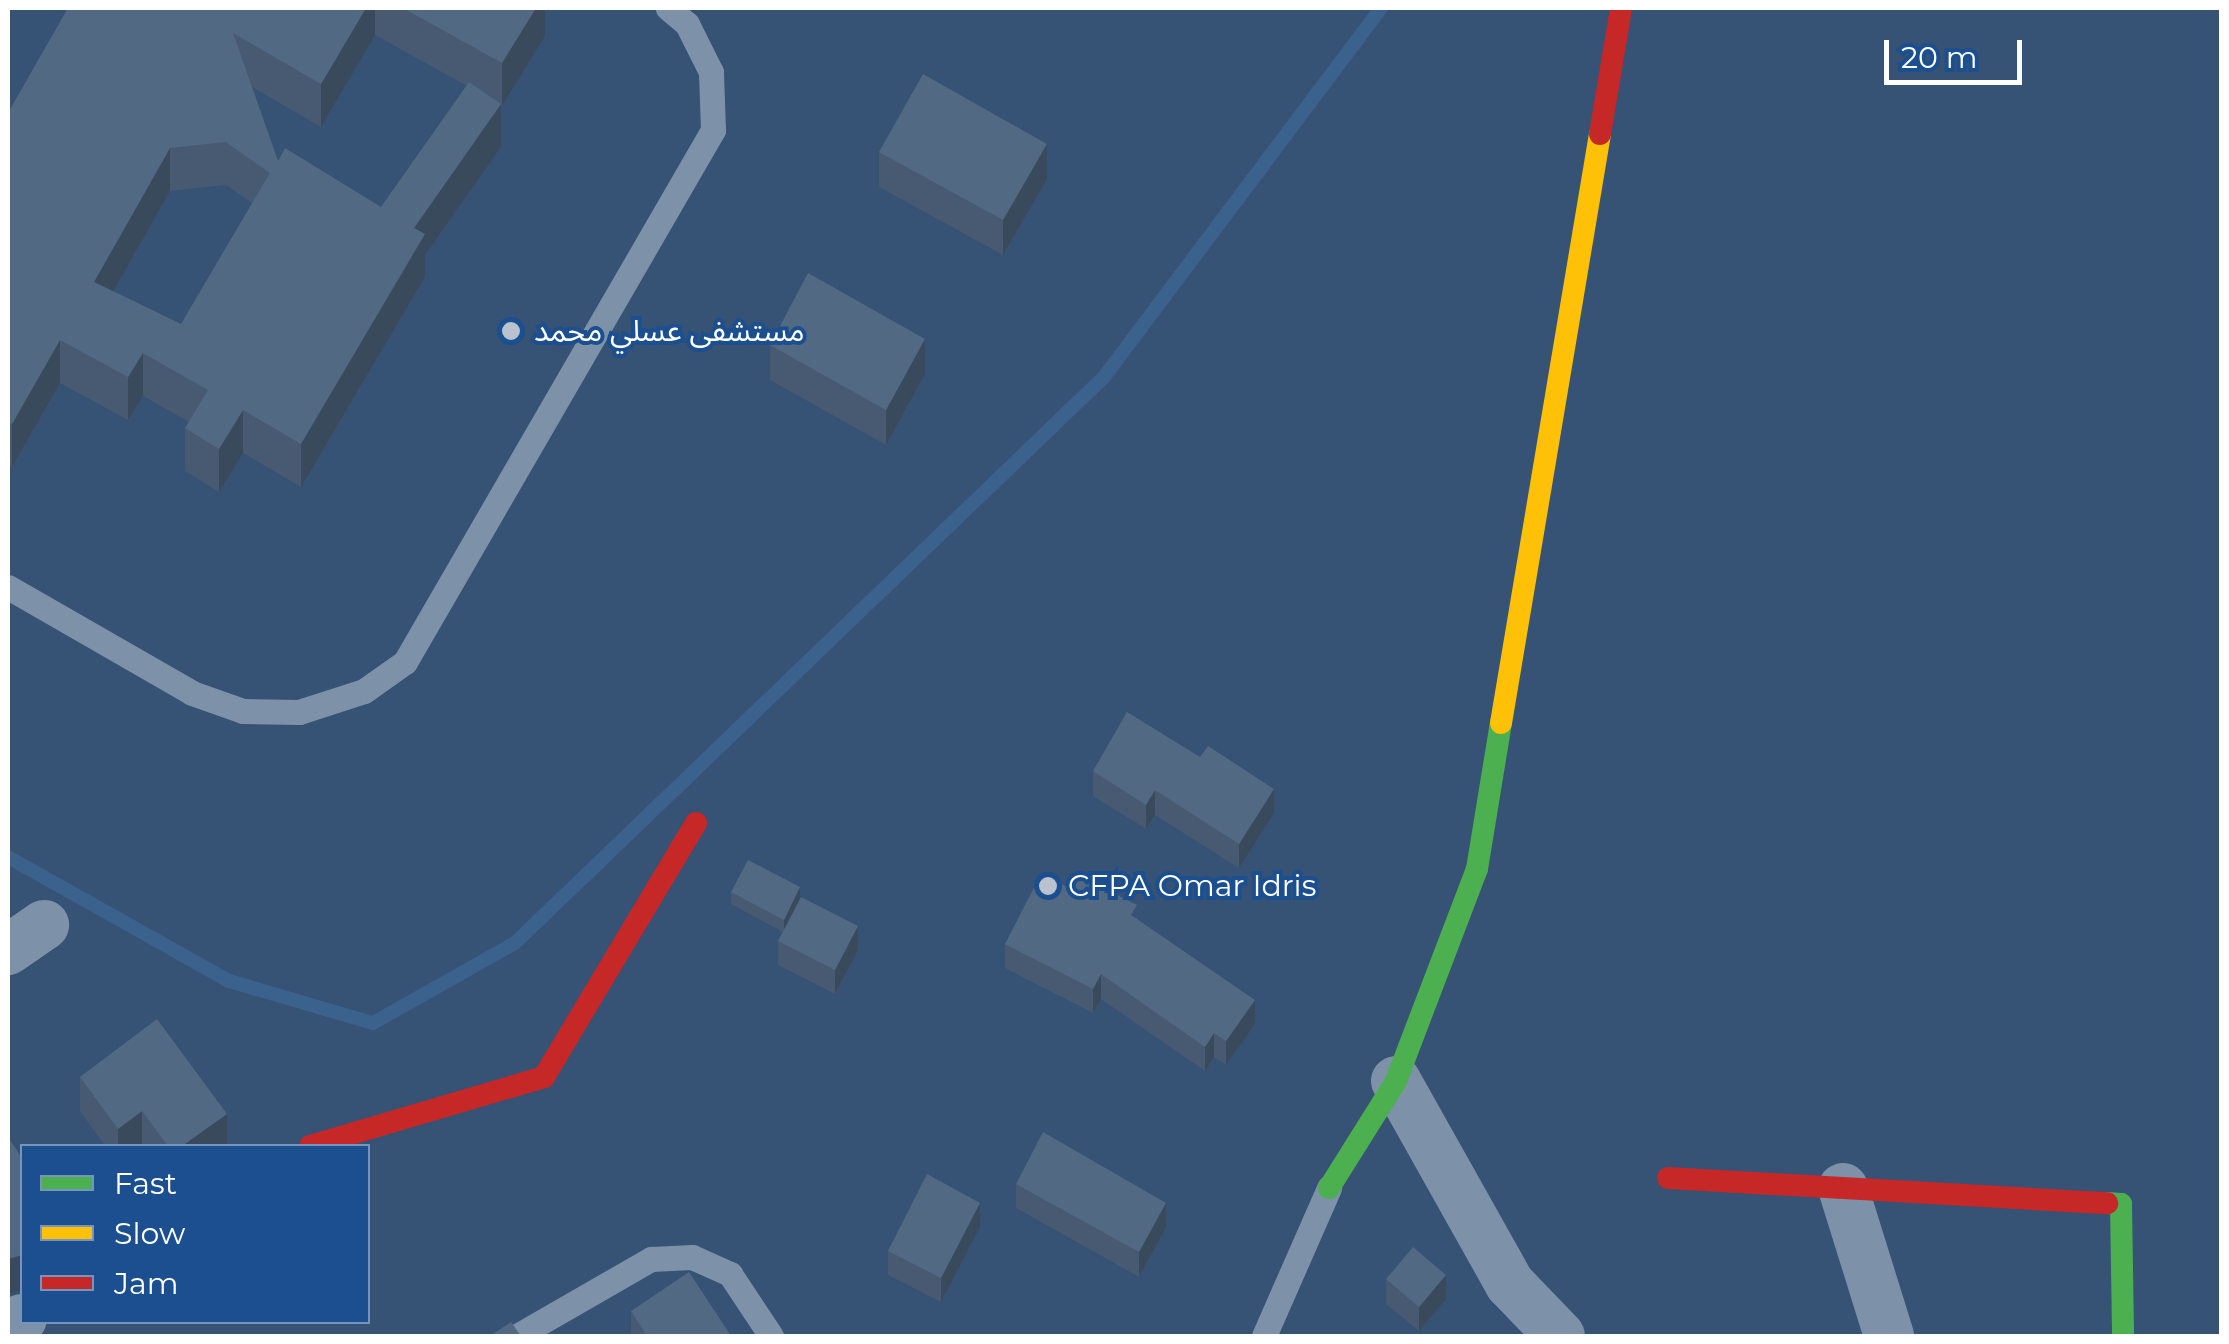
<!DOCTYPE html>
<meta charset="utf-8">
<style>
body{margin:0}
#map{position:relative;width:2229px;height:1344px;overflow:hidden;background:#365274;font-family:Montserrat,"Noto Sans Arabic",sans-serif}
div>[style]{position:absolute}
.stream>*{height:14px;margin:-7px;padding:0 7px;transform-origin:7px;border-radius:7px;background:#3b618d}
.lane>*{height:25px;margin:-12.5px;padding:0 12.5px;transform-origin:12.5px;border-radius:12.5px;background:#7d92a8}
.street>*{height:50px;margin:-25px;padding:0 25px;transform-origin:25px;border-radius:25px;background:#7d92a8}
.fast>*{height:22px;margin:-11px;padding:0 11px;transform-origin:11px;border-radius:11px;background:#4caf50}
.slow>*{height:22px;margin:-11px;padding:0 11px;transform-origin:11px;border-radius:11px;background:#ffc107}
.jam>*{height:22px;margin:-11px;padding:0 11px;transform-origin:11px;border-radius:11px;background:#c62828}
.wall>*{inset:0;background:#475a72}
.shaded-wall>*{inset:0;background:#394a5c}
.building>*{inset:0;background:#526984}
.dots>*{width:28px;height:28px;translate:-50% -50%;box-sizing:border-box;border:5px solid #1b4f8f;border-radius:50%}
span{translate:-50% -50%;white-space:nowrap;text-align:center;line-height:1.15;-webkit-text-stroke:8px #1b4f8f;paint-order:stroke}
.poi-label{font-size:30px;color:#fff}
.left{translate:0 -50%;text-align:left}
.frame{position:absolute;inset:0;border:10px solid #fff;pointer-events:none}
.legend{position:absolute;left:20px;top:1144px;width:350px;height:180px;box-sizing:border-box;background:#1b4f8f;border:2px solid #7695bc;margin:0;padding:12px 18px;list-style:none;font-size:30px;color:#fff}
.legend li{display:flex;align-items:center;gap:20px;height:50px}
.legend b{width:50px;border:2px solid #7695bc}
.scale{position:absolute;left:1884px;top:40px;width:138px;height:45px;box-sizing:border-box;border:5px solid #fff;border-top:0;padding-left:12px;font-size:30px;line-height:35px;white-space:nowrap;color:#fff;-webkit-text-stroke:8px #1b4f8f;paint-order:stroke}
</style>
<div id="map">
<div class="stream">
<div style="left:8px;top:857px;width:253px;rotate:29.3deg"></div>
<div style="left:229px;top:981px;width:150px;rotate:16.3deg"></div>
<div style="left:373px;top:1023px;width:163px;rotate:-29.4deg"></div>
<div style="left:515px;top:943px;width:817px;rotate:-43.86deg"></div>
<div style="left:1104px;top:377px;width:461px;rotate:-53.1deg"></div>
</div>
<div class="lane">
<div style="left:8px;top:587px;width:212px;rotate:29.9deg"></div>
<div style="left:192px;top:693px;width:54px;rotate:19.4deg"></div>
<div style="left:243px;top:711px;width:56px;rotate:1deg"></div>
<div style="left:299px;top:712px;width:68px;rotate:-17.9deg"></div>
<div style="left:364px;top:691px;width:50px;rotate:-35.3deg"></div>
<div style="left:405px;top:662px;width:615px;rotate:-59.93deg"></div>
<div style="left:713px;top:130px;width:58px;rotate:-92deg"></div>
<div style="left:711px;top:72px;width:54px;rotate:-116.6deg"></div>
<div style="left:687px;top:24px;width:25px;rotate:-140deg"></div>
<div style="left:517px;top:1336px;width:155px;rotate:-29.9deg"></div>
<div style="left:651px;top:1259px;width:41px;rotate:-2.8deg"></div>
<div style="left:692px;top:1257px;width:42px;rotate:24.1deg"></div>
<div style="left:730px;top:1274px;width:74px;rotate:56.5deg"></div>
<div style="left:1264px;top:1336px;width:162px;rotate:-66.3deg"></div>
</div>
<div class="street">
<div style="left:8px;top:950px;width:44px;rotate:-34.8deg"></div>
<div style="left:1396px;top:1081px;width:233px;rotate:60.7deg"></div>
<div style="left:1510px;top:1284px;width:72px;rotate:46.1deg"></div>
<div style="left:1843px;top:1188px;width:155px;rotate:72.7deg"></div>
<div style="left:8px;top:1329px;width:17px;rotate:-36deg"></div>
</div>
<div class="fast">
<div style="left:1329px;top:1188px;width:126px;rotate:-57.9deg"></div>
<div style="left:1396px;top:1081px;width:227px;rotate:-69.1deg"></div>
<div style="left:1477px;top:869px;width:148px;rotate:-80.7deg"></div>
<div style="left:2107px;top:1203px;width:14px;rotate:4deg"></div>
<div style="left:2121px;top:1204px;width:132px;rotate:89.1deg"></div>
</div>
<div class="slow">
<div style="left:1501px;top:723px;width:597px;rotate:-80.46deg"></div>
</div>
<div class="jam">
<div style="left:1600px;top:134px;width:128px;rotate:-80.5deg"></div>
<div style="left:310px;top:1146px;width:244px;rotate:-16.4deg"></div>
<div style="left:544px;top:1077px;width:296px;rotate:-59.1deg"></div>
<div style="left:1668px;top:1178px;width:440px;rotate:3.3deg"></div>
</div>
<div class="wall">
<div style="clip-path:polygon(evenodd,68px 8px,545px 8px,545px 36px,502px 106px,501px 105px,501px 147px,425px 255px,425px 277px,301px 487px,243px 453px,219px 492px,185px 471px,185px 428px,189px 422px,143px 396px,128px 420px,60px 383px,12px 467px,8px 464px,8px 113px,68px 8px,375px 35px,467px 86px,381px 207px,278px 161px,252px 87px,321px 127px,375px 35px,68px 8px,226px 185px,252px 203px,181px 324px,113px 291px,170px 191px,226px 185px)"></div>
<div style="clip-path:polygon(879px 152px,1047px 179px,1003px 255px,879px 187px)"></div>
<div style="clip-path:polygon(770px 345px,925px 374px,886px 445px,770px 380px)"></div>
<div style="clip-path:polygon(1093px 771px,1274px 813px,1239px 868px,1155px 815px,1146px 829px,1093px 796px)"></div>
<div style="clip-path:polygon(1073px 890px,1137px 919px,1255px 1024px,1226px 1065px,1214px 1057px,1205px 1071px,1101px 999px,1093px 1013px,1005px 968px,1005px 944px)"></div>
<div style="clip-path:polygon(731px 892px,800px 898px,858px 950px,835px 994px,778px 965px,778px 941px,783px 932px,731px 904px)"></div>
<div style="clip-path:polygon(80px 1077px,227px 1146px,105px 1146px,80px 1111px)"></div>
<div style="clip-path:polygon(1016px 1184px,1166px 1227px,1139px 1277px,1016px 1208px)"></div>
<div style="clip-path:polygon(980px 1227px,941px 1302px,888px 1275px,888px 1251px)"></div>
<div style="clip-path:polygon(1386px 1279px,1446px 1299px,1419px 1331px,1386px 1304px)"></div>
<div style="clip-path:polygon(631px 1311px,731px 1336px,631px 1336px)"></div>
</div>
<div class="shaded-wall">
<div style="clip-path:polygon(366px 8px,375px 8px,375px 35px,321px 127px,321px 84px)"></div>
<div style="clip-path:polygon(536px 8px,545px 8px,545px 36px,502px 106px,502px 63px)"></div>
<div style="clip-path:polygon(501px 104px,501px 147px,425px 255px,425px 277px,301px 487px,301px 444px,414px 228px)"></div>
<div style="clip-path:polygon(1047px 144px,1047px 179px,1003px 255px,1003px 220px)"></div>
<div style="clip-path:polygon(170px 148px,170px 191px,94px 325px,94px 282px)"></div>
<div style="clip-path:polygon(925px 339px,925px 374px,886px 445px,886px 410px)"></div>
<div style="clip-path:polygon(60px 340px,60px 383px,12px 467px,12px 424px)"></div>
<div style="clip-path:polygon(143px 353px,143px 396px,128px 420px,128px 377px)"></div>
<div style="clip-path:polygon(243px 410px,243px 453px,219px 492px,219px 449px)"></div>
<div style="clip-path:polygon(1274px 789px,1274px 813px,1239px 868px,1239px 844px)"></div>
<div style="clip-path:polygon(1155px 790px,1155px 815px,1146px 829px,1146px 805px)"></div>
<div style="clip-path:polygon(800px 887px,800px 900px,784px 932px,784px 920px)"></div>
<div style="clip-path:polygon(858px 926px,858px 950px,835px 994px,835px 970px)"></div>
<div style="clip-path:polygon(1101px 974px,1101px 999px,1093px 1013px,1093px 989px)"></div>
<div style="clip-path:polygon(1255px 1000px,1255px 1024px,1226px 1065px,1226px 1041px)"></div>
<div style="clip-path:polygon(1214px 1033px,1214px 1057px,1205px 1071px,1205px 1047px)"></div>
<div style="clip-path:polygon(142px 1111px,142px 1146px,118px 1146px,118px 1129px)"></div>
<div style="clip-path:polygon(227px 1114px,227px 1146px,182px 1146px)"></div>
<div style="clip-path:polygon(980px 1203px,980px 1227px,941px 1302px,941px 1278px)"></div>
<div style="clip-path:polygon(1166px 1203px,1166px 1227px,1139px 1277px,1139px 1252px)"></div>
<div style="clip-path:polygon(22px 1255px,22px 1290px,8px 1294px,8px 1259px)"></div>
<div style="clip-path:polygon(1446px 1275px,1446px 1299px,1419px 1331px,1419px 1307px)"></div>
</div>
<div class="building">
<div style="clip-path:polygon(evenodd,68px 8px,366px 8px,321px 84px,233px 33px,278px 161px,285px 148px,381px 207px,469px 82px,501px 104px,414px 228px,425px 234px,301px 444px,243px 410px,219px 449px,185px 428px,208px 390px,143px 353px,128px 377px,60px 340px,12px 424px,8px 421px,8px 113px,68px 8px,226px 142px,270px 173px,181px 324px,94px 282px,170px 148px,226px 142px)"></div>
<div style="clip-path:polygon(403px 8px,536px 8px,502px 63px)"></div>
<div style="clip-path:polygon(923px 74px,1047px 144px,1003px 220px,879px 152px)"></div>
<div style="clip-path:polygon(808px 273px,925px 339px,886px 410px,770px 345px)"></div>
<div style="clip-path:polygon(1127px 712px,1200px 757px,1208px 746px,1274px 789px,1239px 844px,1155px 790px,1146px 805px,1093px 771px)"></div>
<div style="clip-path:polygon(748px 860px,800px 887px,784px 920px,731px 892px)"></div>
<div style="clip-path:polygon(1041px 874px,1073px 890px,1080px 876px,1137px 905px,1131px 915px,1255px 1000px,1226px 1041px,1214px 1033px,1205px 1047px,1101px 974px,1093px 989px,1005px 944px)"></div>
<div style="clip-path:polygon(801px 897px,858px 926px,835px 970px,778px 941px)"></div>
<div style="clip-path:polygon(157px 1019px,227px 1114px,182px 1146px,168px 1146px,142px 1111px,118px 1129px,80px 1077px)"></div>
<div style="clip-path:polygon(1043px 1132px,1166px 1203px,1139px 1252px,1016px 1184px)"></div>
<div style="clip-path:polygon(8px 1137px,22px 1158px,22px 1255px,8px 1259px)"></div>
<div style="clip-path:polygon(927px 1174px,980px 1203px,941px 1278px,888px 1251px)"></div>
<div style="clip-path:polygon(1413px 1247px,1446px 1275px,1419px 1307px,1386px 1279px)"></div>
<div style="clip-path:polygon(689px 1272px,731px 1336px,647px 1336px,631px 1311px)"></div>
<div style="clip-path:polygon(511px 1322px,521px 1336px,490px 1336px)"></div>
</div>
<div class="dots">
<div style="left:511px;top:331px;background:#b9c2ce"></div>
<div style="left:1048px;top:886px;background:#b9c2ce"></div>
</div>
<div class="poi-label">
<span class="left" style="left:534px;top:331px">مستشفى عسلي محمد</span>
<span class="left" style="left:1068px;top:886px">CFPA Omar Idris</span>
</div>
<div class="frame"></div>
<ul class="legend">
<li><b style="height:12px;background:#4caf50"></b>Fast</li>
<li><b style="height:12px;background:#ffc107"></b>Slow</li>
<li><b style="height:12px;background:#c62828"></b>Jam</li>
</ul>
<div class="scale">20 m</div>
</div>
